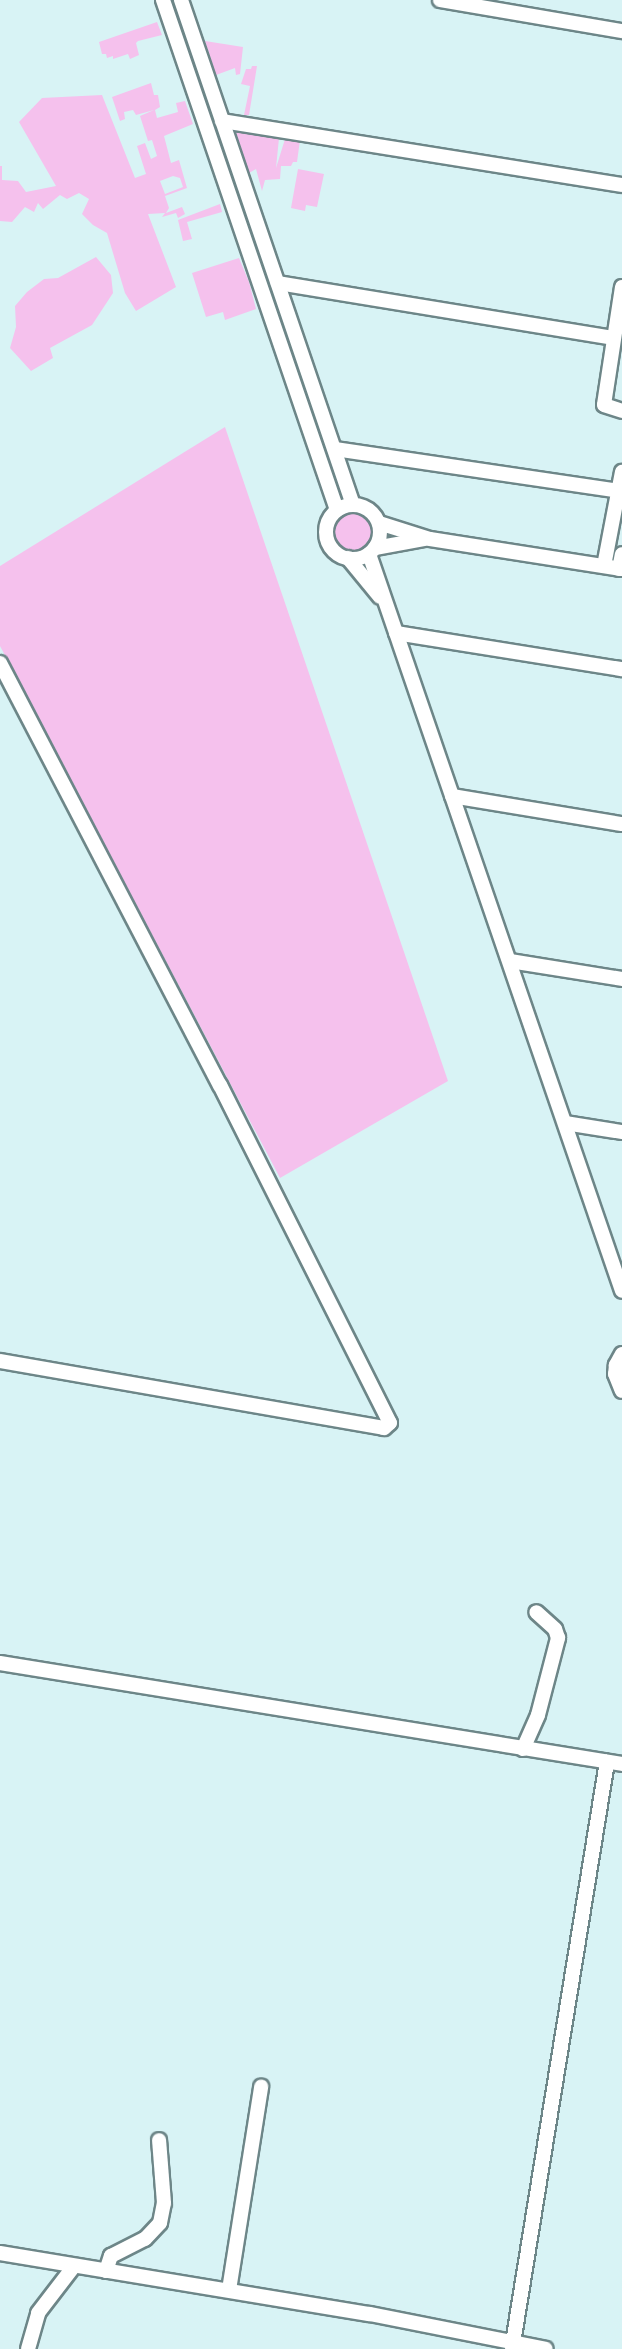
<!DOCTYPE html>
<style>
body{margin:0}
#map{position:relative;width:622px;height:2349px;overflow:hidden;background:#d8f3f5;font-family:Georgia,serif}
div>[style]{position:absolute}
.green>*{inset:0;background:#f5c1ed}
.round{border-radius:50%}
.roads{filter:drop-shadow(2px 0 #6d8688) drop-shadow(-2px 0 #6d8688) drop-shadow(0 2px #6d8688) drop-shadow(0 -2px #6d8688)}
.minor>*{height:14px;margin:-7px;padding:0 7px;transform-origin:7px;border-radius:7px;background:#fff}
.minor>.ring{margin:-7px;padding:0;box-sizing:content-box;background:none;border:14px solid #fff;border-radius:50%}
span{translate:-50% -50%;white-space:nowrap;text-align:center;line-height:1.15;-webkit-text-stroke:4.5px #d8f3f5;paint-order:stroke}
</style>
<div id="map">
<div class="green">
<div style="clip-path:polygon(168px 0,175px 0,219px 129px,213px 132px)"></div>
<div style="clip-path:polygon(157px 22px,162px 35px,138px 41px,136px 43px,139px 55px,130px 59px,128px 54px,113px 59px,113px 56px,107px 58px,106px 54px,102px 54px,99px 42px)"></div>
<div style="clip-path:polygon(205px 41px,243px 47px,240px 74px,236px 75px,235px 68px,216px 75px)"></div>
<div style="clip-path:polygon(252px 66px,257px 66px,249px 115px,244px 115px,250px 86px,241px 84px,246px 69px,251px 69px)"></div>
<div style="clip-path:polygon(evenodd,151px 83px,154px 95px,158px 95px,160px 107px,155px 110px,157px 118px,178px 112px,176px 103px,185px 101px,193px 124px,164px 136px,171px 163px,179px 160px,187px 188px,165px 196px,169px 208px,166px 213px,182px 207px,185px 214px,178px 218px,176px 213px,162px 217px,165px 213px,148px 214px,176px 287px,136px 311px,125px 293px,107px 233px,93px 225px,82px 214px,89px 199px,79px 193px,67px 199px,60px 195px,43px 209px,38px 203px,34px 212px,25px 207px,12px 222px,0 221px,0 166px,2px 166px,2px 180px,18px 181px,26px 192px,56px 186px,19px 122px,42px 98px,102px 95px,135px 178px,146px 174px,137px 146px,145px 143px,151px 159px,157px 156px,152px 140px,148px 141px,140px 116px,154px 110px,136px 115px,133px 110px,124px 112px,125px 119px,120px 121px,112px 97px,151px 83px,173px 176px,180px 178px,183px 187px,165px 194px,160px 181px,173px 176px)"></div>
<div style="clip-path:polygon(235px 130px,279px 138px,276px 168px,285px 139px,300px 140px,297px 162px,293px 162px,291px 166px,281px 166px,280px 179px,265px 180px,262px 191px,256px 169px,249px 173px)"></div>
<div style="clip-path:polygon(223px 141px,274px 291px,270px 294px,217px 143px)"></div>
<div style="clip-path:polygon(298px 169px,324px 174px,317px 207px,306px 205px,305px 211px,291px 208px)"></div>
<div style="clip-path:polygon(220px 204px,222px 212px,187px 222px,192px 239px,183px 241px,178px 220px)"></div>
<div style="clip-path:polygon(96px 257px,111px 275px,113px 293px,92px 325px,50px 348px,53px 358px,31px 371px,10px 348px,16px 327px,15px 306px,27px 292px,44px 279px,58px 278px)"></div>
<div style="clip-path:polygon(239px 258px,249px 282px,256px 309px,225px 320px,223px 312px,206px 317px,192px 273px)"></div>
<div style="clip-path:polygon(278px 303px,345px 500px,340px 502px,273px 305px)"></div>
<div style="clip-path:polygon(225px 427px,448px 1081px,280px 1178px,0 646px,0 566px)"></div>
<div class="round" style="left:332px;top:511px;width:42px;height:42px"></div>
</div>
<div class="roads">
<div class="minor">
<div style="left:163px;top:0;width:539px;rotate:71.16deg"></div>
<div style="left:181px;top:0;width:533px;rotate:71.19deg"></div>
<div style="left:440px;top:0;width:185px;rotate:9.7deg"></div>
<div style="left:222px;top:121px;width:405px;rotate:9.1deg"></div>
<div style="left:278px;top:283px;width:340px;rotate:9.3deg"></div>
<div style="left:622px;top:287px;width:119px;rotate:98.7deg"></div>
<div style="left:604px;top:405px;width:19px;rotate:18deg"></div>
<div style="left:335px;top:449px;width:287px;rotate:8.4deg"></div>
<div class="ring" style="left:326px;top:505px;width:40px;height:40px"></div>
<div style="left:379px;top:523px;width:53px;rotate:17.4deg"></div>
<div style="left:430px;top:539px;width:194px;rotate:8.9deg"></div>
<div style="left:375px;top:548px;width:51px;rotate:-10.2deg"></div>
<div style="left:369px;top:554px;width:779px;rotate:71.05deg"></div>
<div style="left:348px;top:558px;width:50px;rotate:50.6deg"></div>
<div style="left:604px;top:566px;width:96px;rotate:-79.2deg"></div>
<div style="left:619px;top:569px;width:15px;rotate:-79deg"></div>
<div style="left:396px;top:633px;width:229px;rotate:9.1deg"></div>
<div style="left:0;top:663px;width:476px;rotate:62.5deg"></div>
<div style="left:220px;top:1085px;width:378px;rotate:63.3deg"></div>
<div style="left:390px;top:1423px;width:8px;rotate:140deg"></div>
<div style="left:384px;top:1428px;width:390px;rotate:-170.1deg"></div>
<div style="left:452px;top:796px;width:172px;rotate:9.4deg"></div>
<div style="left:510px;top:961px;width:113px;rotate:9.1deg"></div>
<div style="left:565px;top:1123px;width:58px;rotate:9deg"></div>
<div style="left:622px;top:1354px;width:13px;rotate:119deg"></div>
<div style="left:616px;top:1365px;width:9px;rotate:96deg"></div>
<div style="left:615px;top:1374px;width:18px;rotate:68deg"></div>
<div style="left:0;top:1663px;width:630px;rotate:9.22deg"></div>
<div style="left:523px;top:1749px;width:37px;rotate:-66deg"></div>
<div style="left:538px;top:1715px;width:80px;rotate:-75.4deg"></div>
<div style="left:558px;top:1638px;width:9px;rotate:-108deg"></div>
<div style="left:555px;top:1629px;width:25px;rotate:-138deg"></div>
<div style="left:0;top:2253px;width:375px;rotate:9.4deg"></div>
<div style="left:370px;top:2314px;width:179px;rotate:11.2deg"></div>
<div style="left:106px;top:2271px;width:16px;rotate:-72deg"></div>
<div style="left:111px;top:2256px;width:38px;rotate:-27deg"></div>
<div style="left:145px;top:2239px;width:22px;rotate:-47deg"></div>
<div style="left:160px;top:2223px;width:20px;rotate:-79deg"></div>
<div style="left:164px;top:2203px;width:63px;rotate:-94.5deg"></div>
<div style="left:229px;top:2290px;width:206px;rotate:-81deg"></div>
<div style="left:28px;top:2349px;width:37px;rotate:-74deg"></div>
<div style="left:38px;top:2313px;width:59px;rotate:-52.5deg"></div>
<div style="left:512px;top:2349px;width:595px;rotate:-80.81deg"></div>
</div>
</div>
</div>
